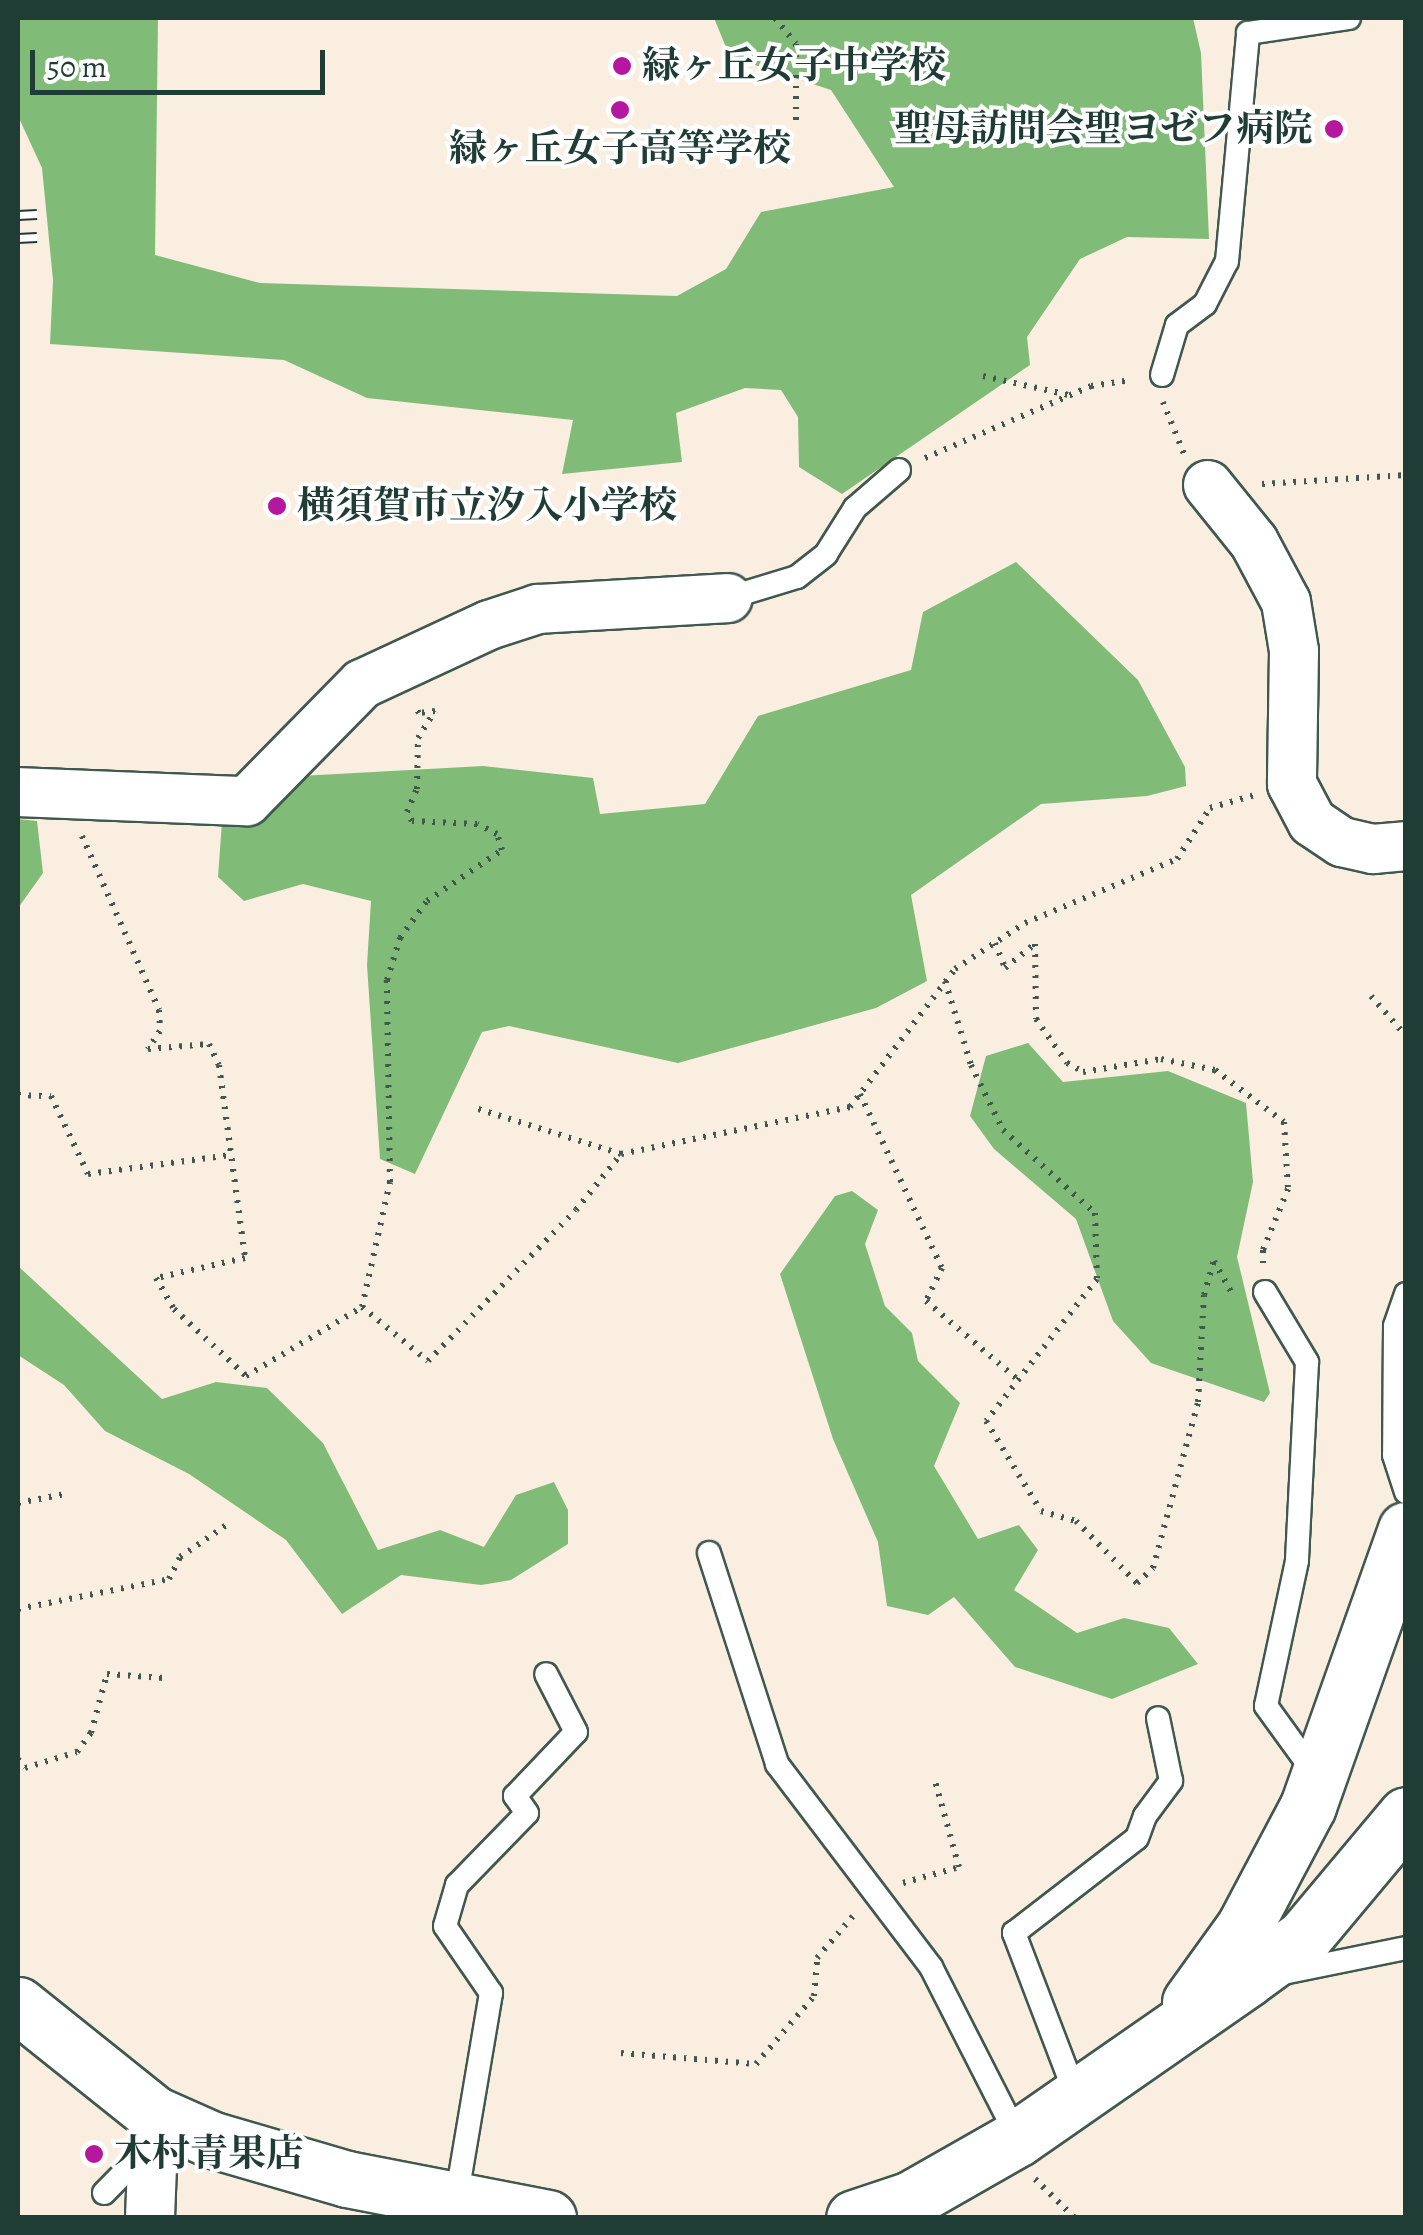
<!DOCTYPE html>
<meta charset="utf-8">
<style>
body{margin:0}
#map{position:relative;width:1423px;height:2235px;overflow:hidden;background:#faeee1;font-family:Alegreya,"Noto Serif JP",serif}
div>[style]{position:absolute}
.forest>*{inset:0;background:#81bb78}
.path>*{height:6px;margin-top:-3px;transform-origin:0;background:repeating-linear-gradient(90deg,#40584e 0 2.5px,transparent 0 10.5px)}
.roads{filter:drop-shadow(2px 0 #40584e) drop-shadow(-2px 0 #40584e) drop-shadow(0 2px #40584e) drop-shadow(0 -2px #40584e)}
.service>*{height:22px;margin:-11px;padding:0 11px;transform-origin:11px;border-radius:11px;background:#fff}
.minor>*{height:48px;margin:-24px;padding:0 24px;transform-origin:24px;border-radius:24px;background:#fff}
.tertiary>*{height:55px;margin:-27.5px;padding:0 27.5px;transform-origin:27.5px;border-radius:27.5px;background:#fff}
.rail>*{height:11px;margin-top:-5.5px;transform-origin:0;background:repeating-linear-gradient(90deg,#fff 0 22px,#1f3d34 0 44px);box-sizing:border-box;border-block:2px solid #1f3d34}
.dots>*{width:28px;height:28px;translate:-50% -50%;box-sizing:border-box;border:5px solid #fff;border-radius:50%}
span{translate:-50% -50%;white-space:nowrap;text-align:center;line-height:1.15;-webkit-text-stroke:8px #fff;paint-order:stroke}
.poi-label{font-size:38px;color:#1f3d34;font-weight:700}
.left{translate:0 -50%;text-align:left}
.right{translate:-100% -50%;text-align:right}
.frame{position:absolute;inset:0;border:20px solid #1f3d34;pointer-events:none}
.scale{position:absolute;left:30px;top:50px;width:295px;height:45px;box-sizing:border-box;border:5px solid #1f3d34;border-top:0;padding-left:12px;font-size:30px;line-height:35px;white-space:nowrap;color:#1f3d34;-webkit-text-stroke:8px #fff;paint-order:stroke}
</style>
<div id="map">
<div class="forest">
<div style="clip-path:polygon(18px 18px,158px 18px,155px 255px,260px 283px,677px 296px,726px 269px,761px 212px,894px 187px,831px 90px,730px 57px,714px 18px,1193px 18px,1201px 53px,1209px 239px,1127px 237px,1080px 259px,1027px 337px,1030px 365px,842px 494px,799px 467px,798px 417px,781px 390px,745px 388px,676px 413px,682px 462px,562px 474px,573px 420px,367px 398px,284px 360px,50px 344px,53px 280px,42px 168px,18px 116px)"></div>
<div style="clip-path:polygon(1016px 562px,1138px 680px,1185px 767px,1186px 786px,1147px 796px,1041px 804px,911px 895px,927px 981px,876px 1008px,678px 1063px,509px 1026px,482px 1032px,415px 1174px,380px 1159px,367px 965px,371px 901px,303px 884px,244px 901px,218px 877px,222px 821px,300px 776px,483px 766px,593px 778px,600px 814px,705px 804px,758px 716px,911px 670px,923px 612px)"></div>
<div style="clip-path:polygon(18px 819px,37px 821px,43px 873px,18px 908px)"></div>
<div style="clip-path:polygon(1028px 1043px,1063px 1082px,1168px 1071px,1246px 1103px,1253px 1182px,1237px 1257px,1270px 1393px,1264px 1402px,1151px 1363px,1113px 1321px,1076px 1219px,994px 1149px,970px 1116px,986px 1056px)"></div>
<div style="clip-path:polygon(852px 1191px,878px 1210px,865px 1244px,885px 1306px,912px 1333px,918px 1361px,960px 1403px,934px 1466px,978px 1539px,1019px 1525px,1038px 1550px,1014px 1590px,1077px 1633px,1124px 1618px,1169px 1628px,1198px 1664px,1112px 1699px,1015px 1667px,954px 1597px,928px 1615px,887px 1606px,878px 1542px,833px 1439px,780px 1274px,835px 1196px)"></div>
<div style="clip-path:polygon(18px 1266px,162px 1399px,216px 1382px,267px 1388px,323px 1443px,378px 1550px,440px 1530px,484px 1547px,516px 1495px,554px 1482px,568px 1510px,568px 1544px,511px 1580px,481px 1585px,401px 1575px,342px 1614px,286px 1540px,189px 1474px,105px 1431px,64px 1385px,18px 1355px)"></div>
</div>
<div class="path">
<div style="left:775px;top:18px;width:33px;rotate:51deg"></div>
<div style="left:796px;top:44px;width:84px;rotate:90deg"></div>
<div style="left:983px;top:376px;width:88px;rotate:12.5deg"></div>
<div style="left:1163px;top:402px;width:56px;rotate:68deg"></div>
<div style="left:925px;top:458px;width:181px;rotate:-23.4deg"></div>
<div style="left:1091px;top:386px;width:41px;rotate:-8.3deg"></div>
<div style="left:1262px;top:484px;width:144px;rotate:-3.6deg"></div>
<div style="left:82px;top:836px;width:190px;rotate:66.1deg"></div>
<div style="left:159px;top:1010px;width:21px;rotate:87deg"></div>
<div style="left:160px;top:1031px;width:22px;rotate:124deg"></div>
<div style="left:148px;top:1049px;width:61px;rotate:-4.7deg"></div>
<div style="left:209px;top:1044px;width:23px;rotate:65deg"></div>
<div style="left:219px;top:1065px;width:195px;rotate:82.3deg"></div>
<div style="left:245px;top:1258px;width:91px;rotate:167.3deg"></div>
<div style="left:156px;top:1278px;width:36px;rotate:60deg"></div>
<div style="left:174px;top:1309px;width:98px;rotate:42.9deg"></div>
<div style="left:246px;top:1376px;width:135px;rotate:-30.7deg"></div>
<div style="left:362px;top:1307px;width:128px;rotate:-77.4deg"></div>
<div style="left:390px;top:1182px;width:202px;rotate:-90.9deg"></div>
<div style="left:387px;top:980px;width:44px;rotate:-72.8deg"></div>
<div style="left:400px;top:938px;width:46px;rotate:-53.9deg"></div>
<div style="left:427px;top:901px;width:91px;rotate:-34.2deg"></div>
<div style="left:502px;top:850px;width:17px;rotate:-107deg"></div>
<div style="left:497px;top:834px;width:22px;rotate:-153deg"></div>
<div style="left:477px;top:824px;width:65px;rotate:-177.4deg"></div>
<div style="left:412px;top:821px;width:10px;rotate:-119deg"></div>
<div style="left:407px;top:812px;width:25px;rotate:-67deg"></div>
<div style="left:417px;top:789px;width:51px;rotate:-88.9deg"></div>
<div style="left:418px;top:738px;width:32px;rotate:-58deg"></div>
<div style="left:435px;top:711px;width:16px;rotate:173deg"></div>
<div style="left:419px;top:713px;width:9px;rotate:-122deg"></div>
<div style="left:995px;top:943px;width:27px;rotate:68deg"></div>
<div style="left:1005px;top:968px;width:38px;rotate:-39deg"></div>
<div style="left:1035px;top:944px;width:75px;rotate:89.2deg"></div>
<div style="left:1036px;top:1019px;width:54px;rotate:54.8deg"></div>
<div style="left:1067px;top:1063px;width:18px;rotate:29deg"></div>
<div style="left:1083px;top:1072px;width:79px;rotate:-9.5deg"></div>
<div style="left:1161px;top:1059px;width:55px;rotate:11.5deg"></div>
<div style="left:1215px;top:1070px;width:86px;rotate:37deg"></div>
<div style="left:1284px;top:1122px;width:67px;rotate:86.6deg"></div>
<div style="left:1288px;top:1189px;width:66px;rotate:112.3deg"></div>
<div style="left:1263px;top:1250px;width:14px;rotate:90deg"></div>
<div style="left:945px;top:981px;width:88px;rotate:72.8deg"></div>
<div style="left:971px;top:1065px;width:72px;rotate:63.8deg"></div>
<div style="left:1003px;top:1130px;width:124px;rotate:42.1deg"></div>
<div style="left:1095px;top:1213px;width:66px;rotate:88.3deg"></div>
<div style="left:1097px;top:1279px;width:180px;rotate:128deg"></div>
<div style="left:986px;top:1421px;width:105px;rotate:58.6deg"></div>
<div style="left:1041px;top:1511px;width:36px;rotate:16deg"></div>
<div style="left:1076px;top:1521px;width:87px;rotate:45.5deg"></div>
<div style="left:1137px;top:1583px;width:22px;rotate:-43deg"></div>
<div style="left:1153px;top:1568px;width:172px;rotate:-74.8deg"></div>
<div style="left:1198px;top:1402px;width:107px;rotate:-86.8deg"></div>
<div style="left:1204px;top:1295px;width:35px;rotate:-74deg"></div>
<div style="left:1214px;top:1261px;width:39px;rotate:61deg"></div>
<div style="left:1371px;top:996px;width:53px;rotate:48.8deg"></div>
<div style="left:860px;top:1094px;width:192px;rotate:64.8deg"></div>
<div style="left:942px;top:1268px;width:37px;rotate:116deg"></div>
<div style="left:926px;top:1301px;width:120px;rotate:40.6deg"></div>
<div style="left:18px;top:1095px;width:33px;rotate:2deg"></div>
<div style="left:51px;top:1096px;width:86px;rotate:64.6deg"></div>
<div style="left:88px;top:1174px;width:144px;rotate:-7.6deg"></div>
<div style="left:621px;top:1154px;width:234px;rotate:-11.6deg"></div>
<div style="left:850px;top:1107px;width:173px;rotate:-52.7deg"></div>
<div style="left:955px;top:969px;width:84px;rotate:-33.3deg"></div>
<div style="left:1025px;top:923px;width:165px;rotate:-22.8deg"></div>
<div style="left:1177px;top:859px;width:61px;rotate:-57.1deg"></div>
<div style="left:1210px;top:808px;width:47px;rotate:-16.1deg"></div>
<div style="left:362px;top:1307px;width:85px;rotate:39.3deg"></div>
<div style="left:428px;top:1361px;width:211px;rotate:-45.6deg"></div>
<div style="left:576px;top:1210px;width:72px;rotate:-51.2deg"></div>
<div style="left:621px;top:1154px;width:156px;rotate:-162.5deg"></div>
<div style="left:18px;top:1503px;width:48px;rotate:-10.8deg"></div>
<div style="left:18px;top:1609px;width:154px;rotate:-11.2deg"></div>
<div style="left:169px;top:1579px;width:25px;rotate:-63deg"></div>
<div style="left:180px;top:1557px;width:55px;rotate:-34.6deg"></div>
<div style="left:18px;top:1759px;width:11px;rotate:52deg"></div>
<div style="left:25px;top:1768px;width:54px;rotate:-17.1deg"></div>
<div style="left:77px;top:1752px;width:24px;rotate:-54deg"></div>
<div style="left:91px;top:1733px;width:61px;rotate:-74.8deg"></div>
<div style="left:107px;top:1674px;width:57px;rotate:4deg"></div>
<div style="left:903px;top:1883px;width:58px;rotate:-15.9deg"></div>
<div style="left:959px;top:1867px;width:89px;rotate:-105.6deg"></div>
<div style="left:621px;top:2053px;width:135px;rotate:4.7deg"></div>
<div style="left:756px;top:2064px;width:89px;rotate:-49.5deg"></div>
<div style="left:814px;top:1996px;width:38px;rotate:-85deg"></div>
<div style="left:817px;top:1958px;width:55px;rotate:-49.4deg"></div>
<div style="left:1035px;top:2179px;width:56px;rotate:44.3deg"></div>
</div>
<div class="roads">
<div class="service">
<div style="left:1162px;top:375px;width:52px;rotate:-73.3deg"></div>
<div style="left:1177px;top:325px;width:35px;rotate:-37deg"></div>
<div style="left:1205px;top:304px;width:48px;rotate:-62.9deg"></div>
<div style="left:1227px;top:261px;width:229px;rotate:-84.7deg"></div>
<div style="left:1248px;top:33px;width:102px;rotate:-8.4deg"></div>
<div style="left:728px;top:598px;width:72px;rotate:-16.9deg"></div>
<div style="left:797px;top:577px;width:37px;rotate:-38deg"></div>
<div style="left:826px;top:554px;width:54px;rotate:-57.8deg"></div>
<div style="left:855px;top:508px;width:58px;rotate:-40.8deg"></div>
<div style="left:1265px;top:1292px;width:82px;rotate:59deg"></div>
<div style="left:1307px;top:1362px;width:199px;rotate:92.9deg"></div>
<div style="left:1297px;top:1561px;width:148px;rotate:102.1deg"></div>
<div style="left:1266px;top:1706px;width:85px;rotate:54.1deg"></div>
<div style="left:1406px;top:1294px;width:34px;rotate:109deg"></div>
<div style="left:1395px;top:1326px;width:129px;rotate:90.4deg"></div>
<div style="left:1394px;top:1455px;width:39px;rotate:72deg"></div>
<div style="left:709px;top:1553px;width:222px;rotate:72.1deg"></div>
<div style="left:777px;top:1764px;width:255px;rotate:52.8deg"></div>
<div style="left:931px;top:1967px;width:192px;rotate:63deg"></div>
<div style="left:1278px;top:1974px;width:131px;rotate:-11.5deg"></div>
<div style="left:1077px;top:2098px;width:177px;rotate:-110.9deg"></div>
<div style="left:1014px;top:1933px;width:155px;rotate:-37.7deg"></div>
<div style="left:1137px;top:1838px;width:23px;rotate:-70deg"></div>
<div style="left:1145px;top:1816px;width:44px;rotate:-53.4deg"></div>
<div style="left:1171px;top:1781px;width:64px;rotate:-101.7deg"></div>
<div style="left:104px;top:2193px;width:63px;rotate:-45.6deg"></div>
<div style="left:456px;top:2200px;width:210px;rotate:-80.4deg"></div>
<div style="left:491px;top:1993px;width:81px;rotate:-124.5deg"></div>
<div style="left:445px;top:1926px;width:43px;rotate:-73.7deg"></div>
<div style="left:457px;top:1885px;width:100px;rotate:-45.8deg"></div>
<div style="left:527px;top:1813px;width:21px;rotate:-125deg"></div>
<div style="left:515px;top:1796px;width:88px;rotate:-46.4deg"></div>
<div style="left:576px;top:1732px;width:65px;rotate:-117.3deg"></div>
</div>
<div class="minor">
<div style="left:1208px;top:485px;width:73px;rotate:51.1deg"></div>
<div style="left:1254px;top:542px;width:68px;rotate:61.9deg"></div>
<div style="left:1286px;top:602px;width:50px;rotate:80.7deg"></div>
<div style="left:1294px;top:651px;width:133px;rotate:90.9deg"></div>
<div style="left:1292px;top:784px;width:43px;rotate:62.2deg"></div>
<div style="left:1312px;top:822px;width:36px;rotate:34deg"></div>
<div style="left:1342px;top:842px;width:32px;rotate:13deg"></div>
<div style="left:1373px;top:849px;width:33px;rotate:-5deg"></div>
<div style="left:18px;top:792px;width:229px;rotate:2.3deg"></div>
<div style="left:247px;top:801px;width:164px;rotate:-45.5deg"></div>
<div style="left:362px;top:684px;width:140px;rotate:-24.9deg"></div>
<div style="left:489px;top:625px;width:52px;rotate:-18.1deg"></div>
<div style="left:538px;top:609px;width:190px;rotate:-3.3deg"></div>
<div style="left:150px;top:2218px;width:104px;rotate:-87.8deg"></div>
</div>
<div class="tertiary">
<div style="left:1190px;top:2002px;width:92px;rotate:-54.2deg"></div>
<div style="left:1244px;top:1927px;width:137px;rotate:-62.1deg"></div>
<div style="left:1308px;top:1806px;width:293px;rotate:-70.5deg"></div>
<div style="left:18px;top:2005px;width:174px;rotate:38.7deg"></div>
<div style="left:154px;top:2114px;width:64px;rotate:23.8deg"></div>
<div style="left:213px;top:2140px;width:140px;rotate:16.2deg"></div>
<div style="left:347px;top:2179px;width:205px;rotate:11deg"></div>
<div style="left:854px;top:2218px;width:60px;rotate:-18.4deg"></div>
<div style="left:911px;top:2199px;width:123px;rotate:-29.7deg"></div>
<div style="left:1018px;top:2138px;width:277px;rotate:-34.8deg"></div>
<div style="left:1245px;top:1980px;width:73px;rotate:-36.1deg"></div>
<div style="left:1304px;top:1937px;width:159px;rotate:-50.1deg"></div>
</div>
</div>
<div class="rail">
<div style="left:18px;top:215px;width:19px;rotate:-3deg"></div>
<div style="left:18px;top:238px;width:19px;rotate:-3deg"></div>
</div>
<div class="dots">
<div style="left:622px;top:66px;background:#b5179e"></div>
<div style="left:620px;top:110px;background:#b5179e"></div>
<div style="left:1334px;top:129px;background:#b5179e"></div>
<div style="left:277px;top:506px;background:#b5179e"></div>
<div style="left:94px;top:2154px;background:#b5179e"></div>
</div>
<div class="poi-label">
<span class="left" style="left:642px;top:66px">緑ヶ丘女子中学校</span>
<span class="right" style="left:1312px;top:129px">聖母訪問会聖ヨゼフ病院</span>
<span style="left:620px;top:149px">緑ヶ丘女子高等学校</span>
<span class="left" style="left:297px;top:506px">横須賀市立汐入小学校</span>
<span class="left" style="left:114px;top:2154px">木村青果店</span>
</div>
<div class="frame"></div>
<div class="scale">50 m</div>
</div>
